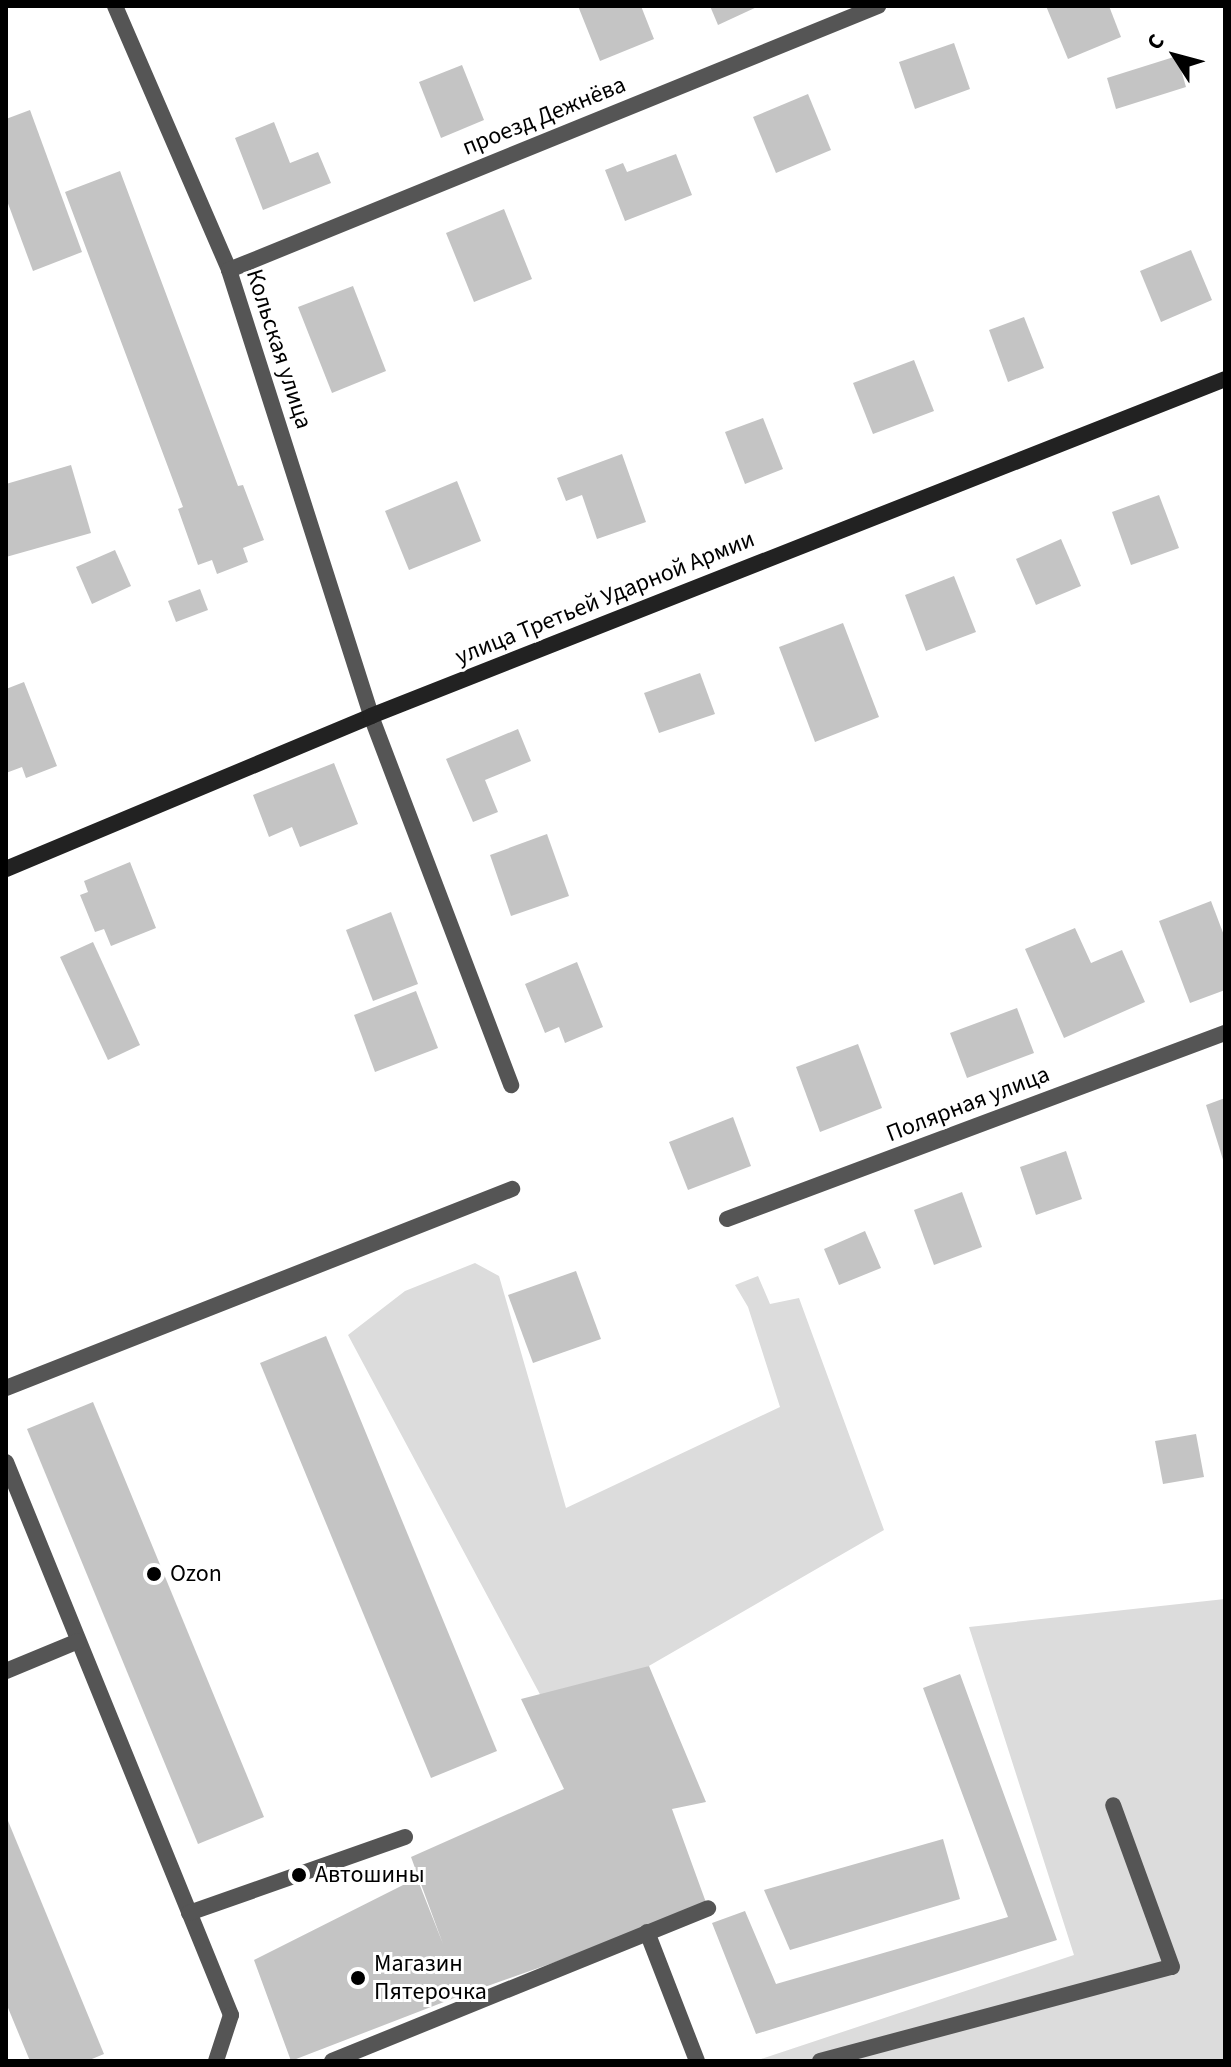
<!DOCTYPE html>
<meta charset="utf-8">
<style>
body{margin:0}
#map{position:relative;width:1231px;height:2067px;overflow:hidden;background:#fff;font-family:"Source Sans 3",sans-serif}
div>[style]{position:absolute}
.green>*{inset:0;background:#dcdcdc}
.building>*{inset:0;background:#c4c4c4}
.lane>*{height:16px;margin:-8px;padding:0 8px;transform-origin:8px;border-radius:8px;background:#555}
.street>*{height:16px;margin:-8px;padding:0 8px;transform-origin:8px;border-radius:8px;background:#555}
.secondary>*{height:16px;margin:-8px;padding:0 8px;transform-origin:8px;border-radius:8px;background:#222}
.dots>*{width:22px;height:22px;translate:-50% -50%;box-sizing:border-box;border:4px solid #fff;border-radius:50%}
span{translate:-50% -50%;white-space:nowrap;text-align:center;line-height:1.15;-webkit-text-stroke:6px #fff;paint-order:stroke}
.street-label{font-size:24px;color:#000}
.poi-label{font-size:24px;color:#000}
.left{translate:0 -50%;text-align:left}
.frame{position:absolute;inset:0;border:8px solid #000;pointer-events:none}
.north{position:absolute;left:1135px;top:16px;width:80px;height:80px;-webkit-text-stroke:6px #fff;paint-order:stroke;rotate:306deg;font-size:22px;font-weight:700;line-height:32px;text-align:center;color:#000}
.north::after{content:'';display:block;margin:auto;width:28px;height:36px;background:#000;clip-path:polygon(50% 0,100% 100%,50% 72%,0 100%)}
</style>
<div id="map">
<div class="green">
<div style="clip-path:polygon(475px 1263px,499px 1276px,566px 1508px,780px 1407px,748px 1307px,735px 1285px,758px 1276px,770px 1304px,799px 1298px,884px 1530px,628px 1678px,543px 1700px,348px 1335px,405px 1291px)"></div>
<div style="clip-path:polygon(1225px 1599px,1225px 2061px,755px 2061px,1074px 1955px,969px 1627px)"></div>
</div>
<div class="building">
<div style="clip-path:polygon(578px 6px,641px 6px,654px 39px,600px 61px)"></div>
<div style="clip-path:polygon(710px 6px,759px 6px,718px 25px)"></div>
<div style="clip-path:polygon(1046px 6px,1109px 6px,1121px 37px,1068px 59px)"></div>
<div style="clip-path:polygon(954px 43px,970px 89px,915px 109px,899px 62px)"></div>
<div style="clip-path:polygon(1177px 56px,1186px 87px,1116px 109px,1107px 78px)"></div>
<div style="clip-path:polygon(462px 65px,484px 120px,441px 138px,419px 82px)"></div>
<div style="clip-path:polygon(808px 94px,831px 150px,776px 173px,753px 117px)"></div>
<div style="clip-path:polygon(30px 110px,82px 252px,33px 271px,6px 198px,6px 119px)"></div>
<div style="clip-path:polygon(274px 122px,290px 163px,318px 152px,331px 183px,263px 210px,235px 138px)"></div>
<div style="clip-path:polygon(676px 154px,692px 195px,625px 221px,605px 170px,623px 163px,627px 172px)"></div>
<div style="clip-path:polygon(120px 171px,238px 486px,243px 485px,264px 540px,243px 548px,248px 562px,217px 574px,212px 560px,198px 565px,178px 509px,183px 507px,65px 192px)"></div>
<div style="clip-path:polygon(504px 209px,532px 279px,474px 302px,446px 233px)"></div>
<div style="clip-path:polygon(1191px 250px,1212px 300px,1161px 322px,1140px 271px)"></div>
<div style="clip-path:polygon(353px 286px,386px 371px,332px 393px,298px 307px)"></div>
<div style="clip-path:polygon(1024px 317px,1044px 368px,1008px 382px,989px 330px)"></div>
<div style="clip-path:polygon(914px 360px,934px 411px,873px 434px,853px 383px)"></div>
<div style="clip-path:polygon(763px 418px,783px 469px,745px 484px,725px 432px)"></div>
<div style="clip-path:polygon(622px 454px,646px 522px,597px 539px,582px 495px,566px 501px,557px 478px)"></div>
<div style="clip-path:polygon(71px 465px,91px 533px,6px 557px,6px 484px)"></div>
<div style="clip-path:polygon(457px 481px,481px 541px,409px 570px,385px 511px)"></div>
<div style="clip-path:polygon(1159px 495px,1179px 548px,1131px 565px,1112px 512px)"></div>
<div style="clip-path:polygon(1061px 539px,1081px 586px,1036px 605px,1016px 559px)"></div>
<div style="clip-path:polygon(115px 550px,131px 586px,92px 604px,76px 567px)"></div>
<div style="clip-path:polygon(954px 576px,976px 632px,926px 651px,905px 595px)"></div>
<div style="clip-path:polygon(200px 589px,208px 610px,176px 622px,168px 601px)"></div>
<div style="clip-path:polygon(843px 623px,879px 717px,815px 742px,779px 647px)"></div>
<div style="clip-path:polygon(700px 673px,715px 714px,659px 733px,644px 693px)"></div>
<div style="clip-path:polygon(24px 682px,57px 766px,26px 778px,22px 767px,6px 773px,6px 689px)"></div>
<div style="clip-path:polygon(518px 729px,531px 761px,485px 780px,498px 812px,473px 822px,446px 759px)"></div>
<div style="clip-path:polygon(334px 763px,358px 824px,300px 847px,292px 827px,269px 837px,253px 795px)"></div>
<div style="clip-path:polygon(547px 834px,569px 896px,511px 916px,490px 855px)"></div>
<div style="clip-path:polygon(130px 862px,156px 928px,111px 946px,104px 929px,95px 932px,80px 895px,88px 892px,84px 881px)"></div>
<div style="clip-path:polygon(1211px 901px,1225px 938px,1225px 990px,1190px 1003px,1159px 921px)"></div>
<div style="clip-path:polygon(391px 912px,418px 984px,373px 1001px,346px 930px)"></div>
<div style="clip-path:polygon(1075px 928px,1091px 963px,1122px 950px,1145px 1002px,1064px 1038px,1025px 949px)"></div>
<div style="clip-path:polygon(93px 942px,140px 1045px,108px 1060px,60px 957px)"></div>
<div style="clip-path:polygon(577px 962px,603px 1027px,565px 1043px,559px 1027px,545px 1033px,525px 984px)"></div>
<div style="clip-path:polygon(416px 991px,438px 1048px,375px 1072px,354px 1015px)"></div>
<div style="clip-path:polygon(1017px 1008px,1034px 1053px,967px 1078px,950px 1033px)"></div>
<div style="clip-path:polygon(858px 1044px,882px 1108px,820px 1132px,796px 1067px)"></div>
<div style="clip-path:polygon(1225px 1098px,1225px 1163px,1224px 1163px,1206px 1105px)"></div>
<div style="clip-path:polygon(733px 1117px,751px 1166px,688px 1190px,669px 1142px)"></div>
<div style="clip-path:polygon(1066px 1151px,1082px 1199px,1036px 1215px,1020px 1167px)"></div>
<div style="clip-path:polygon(962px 1192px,982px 1247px,934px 1265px,914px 1210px)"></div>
<div style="clip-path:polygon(865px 1231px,881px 1268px,839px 1285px,824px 1249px)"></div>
<div style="clip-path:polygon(576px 1271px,601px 1339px,533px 1363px,508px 1295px)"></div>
<div style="clip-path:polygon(326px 1336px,497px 1751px,431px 1778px,260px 1363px)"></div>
<div style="clip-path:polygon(93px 1402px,264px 1817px,198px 1844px,27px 1429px)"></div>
<div style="clip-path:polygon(1196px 1434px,1204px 1477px,1163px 1484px,1155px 1441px)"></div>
<div style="clip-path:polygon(649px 1666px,706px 1802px,672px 1809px,708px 1908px,462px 1995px,291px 2061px,254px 1960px,417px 1878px,443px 1944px,411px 1857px,564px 1789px,521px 1699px)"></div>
<div style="clip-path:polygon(960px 1674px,1057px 1940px,756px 2034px,712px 1923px,745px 1911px,776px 1984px,1008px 1917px,923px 1688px)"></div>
<div style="clip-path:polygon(6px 1816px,104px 2054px,87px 2061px,30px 2061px,6px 2003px)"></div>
<div style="clip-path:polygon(943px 1839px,960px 1899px,790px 1950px,764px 1890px)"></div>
</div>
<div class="lane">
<div style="left:6px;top:1462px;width:597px;rotate:67.86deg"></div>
<div style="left:231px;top:2015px;width:48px;rotate:108.1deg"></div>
<div style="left:6px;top:1671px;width:78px;rotate:-22.6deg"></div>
<div style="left:189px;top:1913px;width:229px;rotate:-19.4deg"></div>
</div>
<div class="street">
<div style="left:115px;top:6px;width:288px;rotate:66.6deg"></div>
<div style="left:229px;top:270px;width:468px;rotate:72.3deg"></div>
<div style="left:371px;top:716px;width:395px;rotate:69.2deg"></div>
<div style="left:229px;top:270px;width:701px;rotate:-22.14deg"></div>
<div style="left:727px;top:1219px;width:532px;rotate:-20.48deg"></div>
<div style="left:6px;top:1388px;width:544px;rotate:-21.47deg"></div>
<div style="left:647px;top:1932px;width:138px;rotate:68.8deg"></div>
<div style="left:332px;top:2061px;width:406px;rotate:-22.1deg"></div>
<div style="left:820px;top:2061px;width:364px;rotate:-15deg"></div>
<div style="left:1172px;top:1967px;width:172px;rotate:-110deg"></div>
</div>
<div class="secondary">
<div style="left:6px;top:869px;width:396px;rotate:-22.7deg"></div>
<div style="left:371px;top:716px;width:918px;rotate:-21.53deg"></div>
</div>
<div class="dots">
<div style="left:154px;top:1574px;background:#000"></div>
<div style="left:299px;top:1875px;background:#000"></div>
<div style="left:358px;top:1978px;background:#000"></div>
</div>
<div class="street-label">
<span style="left:544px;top:116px;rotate:-22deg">проезд Дежнёва</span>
<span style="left:279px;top:349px;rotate:72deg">Кольская улица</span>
<span style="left:605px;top:598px;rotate:-22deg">улица Третьей Ударной Армии</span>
<span style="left:968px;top:1104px;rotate:-21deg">Полярная улица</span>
</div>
<div class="poi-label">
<span class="left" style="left:170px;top:1574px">Ozon</span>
<span class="left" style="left:315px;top:1875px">Автошины</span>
<span class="left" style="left:374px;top:1978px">Магазин<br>Пятерочка</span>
</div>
<div class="frame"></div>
<div class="north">С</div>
</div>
